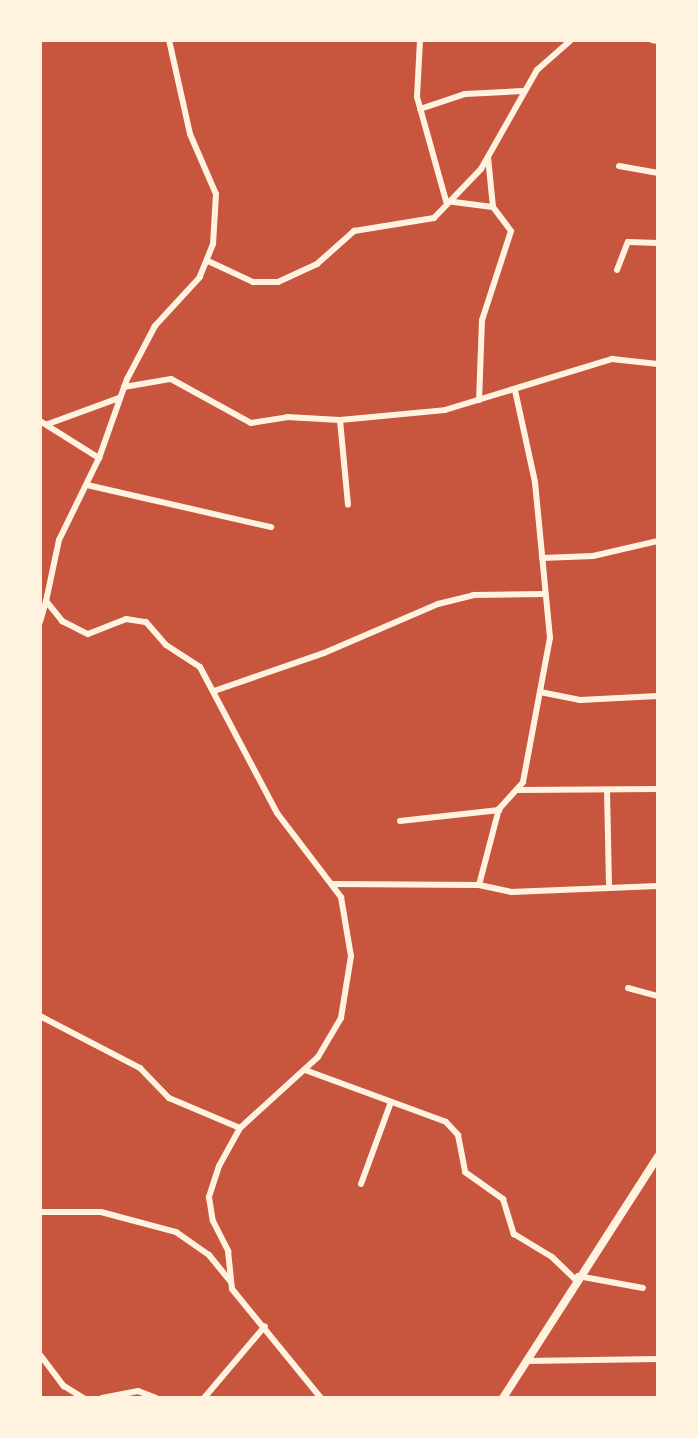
<!DOCTYPE html>
<style>
body{margin:0}
#map{position:relative;width:698px;height:1438px;overflow:hidden;background:#c8553d;font-family:"Titillium Web",sans-serif}
div>[style]{position:absolute}
.minor>*{height:6px;margin:-3px;padding:0 3px;transform-origin:3px;border-radius:3px;background:#fff3e0}
.tertiary>*{height:8px;margin:-4px;padding:0 4px;transform-origin:4px;border-radius:4px;background:#fff3e0}
span{translate:-50% -50%;white-space:nowrap;text-align:center;line-height:1.15;-webkit-text-stroke:6px #fff3e0;paint-order:stroke}
.frame{position:absolute;inset:0;border:42px solid #fff3e0;pointer-events:none}
</style>
<div id="map">
<div class="minor">
<div style="left:169px;top:40px;width:96px;rotate:77.4deg"></div>
<div style="left:190px;top:134px;width:65px;rotate:66.6deg"></div>
<div style="left:216px;top:194px;width:50px;rotate:93.4deg"></div>
<div style="left:213px;top:244px;width:35px;rotate:112deg"></div>
<div style="left:200px;top:277px;width:67px;rotate:132.6deg"></div>
<div style="left:155px;top:326px;width:60px;rotate:117.8deg"></div>
<div style="left:127px;top:379px;width:84px;rotate:109.5deg"></div>
<div style="left:99px;top:458px;width:91px;rotate:116deg"></div>
<div style="left:59px;top:540px;width:62px;rotate:102deg"></div>
<div style="left:46px;top:601px;width:26px;rotate:51deg"></div>
<div style="left:62px;top:621px;width:29px;rotate:27deg"></div>
<div style="left:88px;top:634px;width:41px;rotate:-21.5deg"></div>
<div style="left:126px;top:619px;width:20px;rotate:9deg"></div>
<div style="left:146px;top:622px;width:30px;rotate:49deg"></div>
<div style="left:166px;top:645px;width:40px;rotate:32.9deg"></div>
<div style="left:200px;top:667px;width:165px;rotate:62.2deg"></div>
<div style="left:277px;top:813px;width:106px;rotate:52.7deg"></div>
<div style="left:341px;top:897px;width:60px;rotate:80.4deg"></div>
<div style="left:351px;top:956px;width:63px;rotate:99.2deg"></div>
<div style="left:341px;top:1018px;width:45px;rotate:120.5deg"></div>
<div style="left:318px;top:1057px;width:105px;rotate:137.7deg"></div>
<div style="left:240px;top:1128px;width:43px;rotate:118.9deg"></div>
<div style="left:219px;top:1166px;width:33px;rotate:108deg"></div>
<div style="left:209px;top:1197px;width:24px;rotate:81deg"></div>
<div style="left:213px;top:1221px;width:34px;rotate:63deg"></div>
<div style="left:228px;top:1251px;width:38px;rotate:84deg"></div>
<div style="left:232px;top:1289px;width:141px;rotate:50.8deg"></div>
<div style="left:420px;top:40px;width:57px;rotate:93deg"></div>
<div style="left:417px;top:97px;width:108px;rotate:74.4deg"></div>
<div style="left:446px;top:201px;width:47px;rotate:7.3deg"></div>
<div style="left:493px;top:207px;width:30px;rotate:53deg"></div>
<div style="left:511px;top:231px;width:94px;rotate:108deg"></div>
<div style="left:482px;top:320px;width:80px;rotate:92.1deg"></div>
<div style="left:652px;top:40px;width:6px;rotate:9deg"></div>
<div style="left:420px;top:109px;width:47px;rotate:-18.4deg"></div>
<div style="left:465px;top:94px;width:57px;rotate:-3deg"></div>
<div style="left:488px;top:157px;width:50px;rotate:84.3deg"></div>
<div style="left:619px;top:166px;width:40px;rotate:10deg"></div>
<div style="left:208px;top:261px;width:50px;rotate:25deg"></div>
<div style="left:253px;top:282px;width:25px"></div>
<div style="left:278px;top:282px;width:43px;rotate:-24.8deg"></div>
<div style="left:317px;top:264px;width:50px;rotate:-41.7deg"></div>
<div style="left:354px;top:231px;width:81px;rotate:-9.2deg"></div>
<div style="left:434px;top:218px;width:68px;rotate:-46.2deg"></div>
<div style="left:481px;top:169px;width:114px;rotate:-60.5deg"></div>
<div style="left:537px;top:70px;width:45px;rotate:-41.4deg"></div>
<div style="left:617px;top:270px;width:30px;rotate:-69deg"></div>
<div style="left:628px;top:242px;width:30px;rotate:2deg"></div>
<div style="left:124px;top:387px;width:48px;rotate:-9.7deg"></div>
<div style="left:171px;top:379px;width:91px;rotate:28.8deg"></div>
<div style="left:251px;top:423px;width:36px;rotate:-9deg"></div>
<div style="left:287px;top:417px;width:53px;rotate:3.2deg"></div>
<div style="left:340px;top:420px;width:105px;rotate:-5.4deg"></div>
<div style="left:445px;top:410px;width:175px;rotate:-17deg"></div>
<div style="left:612px;top:359px;width:46px;rotate:6.2deg"></div>
<div style="left:340px;top:420px;width:85px;rotate:84.6deg"></div>
<div style="left:40px;top:421px;width:70px;rotate:32.1deg"></div>
<div style="left:48px;top:424px;width:76px;rotate:-20.1deg"></div>
<div style="left:87px;top:485px;width:189px;rotate:12.9deg"></div>
<div style="left:542px;top:558px;width:51px;rotate:-2.2deg"></div>
<div style="left:593px;top:556px;width:67px;rotate:-13deg"></div>
<div style="left:40px;top:622px;width:22px;rotate:-74deg"></div>
<div style="left:214px;top:691px;width:116px;rotate:-19.1deg"></div>
<div style="left:324px;top:653px;width:124px;rotate:-23.3deg"></div>
<div style="left:438px;top:604px;width:36px;rotate:-14deg"></div>
<div style="left:473px;top:595px;width:72px;rotate:-0.8deg"></div>
<div style="left:540px;top:692px;width:41px;rotate:11.3deg"></div>
<div style="left:580px;top:700px;width:78px;rotate:-2.9deg"></div>
<div style="left:519px;top:790px;width:139px;rotate:-0.4deg"></div>
<div style="left:607px;top:790px;width:94px;rotate:88.8deg"></div>
<div style="left:400px;top:821px;width:100px;rotate:-6.3deg"></div>
<div style="left:333px;top:884px;width:146px;rotate:0.4deg"></div>
<div style="left:479px;top:885px;width:79px;rotate:-75.3deg"></div>
<div style="left:499px;top:809px;width:36px;rotate:-48deg"></div>
<div style="left:523px;top:782px;width:147px;rotate:-79.4deg"></div>
<div style="left:550px;top:638px;width:157px;rotate:-95.5deg"></div>
<div style="left:535px;top:482px;width:94px;rotate:-102.3deg"></div>
<div style="left:479px;top:885px;width:33px;rotate:12deg"></div>
<div style="left:511px;top:892px;width:147px;rotate:-2.3deg"></div>
<div style="left:628px;top:988px;width:31px;rotate:15deg"></div>
<div style="left:40px;top:1016px;width:113px;rotate:27.5deg"></div>
<div style="left:140px;top:1068px;width:42px;rotate:46deg"></div>
<div style="left:169px;top:1098px;width:77px;rotate:22.9deg"></div>
<div style="left:305px;top:1070px;width:150px;rotate:20.2deg"></div>
<div style="left:446px;top:1122px;width:18px;rotate:47deg"></div>
<div style="left:458px;top:1135px;width:38px;rotate:79deg"></div>
<div style="left:465px;top:1172px;width:47px;rotate:35.4deg"></div>
<div style="left:503px;top:1199px;width:37px;rotate:73deg"></div>
<div style="left:514px;top:1234px;width:44px;rotate:31.2deg"></div>
<div style="left:552px;top:1257px;width:33px;rotate:44deg"></div>
<div style="left:361px;top:1184px;width:87px;rotate:-69.9deg"></div>
<div style="left:40px;top:1212px;width:61px"></div>
<div style="left:101px;top:1212px;width:78px;rotate:14.9deg"></div>
<div style="left:176px;top:1232px;width:40px;rotate:34.9deg"></div>
<div style="left:209px;top:1255px;width:33px;rotate:51deg"></div>
<div style="left:578px;top:1276px;width:66px;rotate:10.5deg"></div>
<div style="left:41px;top:1356px;width:38px;rotate:53deg"></div>
<div style="left:64px;top:1386px;width:22px;rotate:32deg"></div>
<div style="left:526px;top:1361px;width:132px;rotate:-0.9deg"></div>
<div style="left:102px;top:1398px;width:37px;rotate:-11deg"></div>
<div style="left:138px;top:1391px;width:19px;rotate:21deg"></div>
<div style="left:204px;top:1398px;width:94px;rotate:-49.7deg"></div>
</div>
<div class="tertiary">
<div style="left:503px;top:1398px;width:287px;rotate:-57.3deg"></div>
</div>
<div class="frame"></div>
</div>
